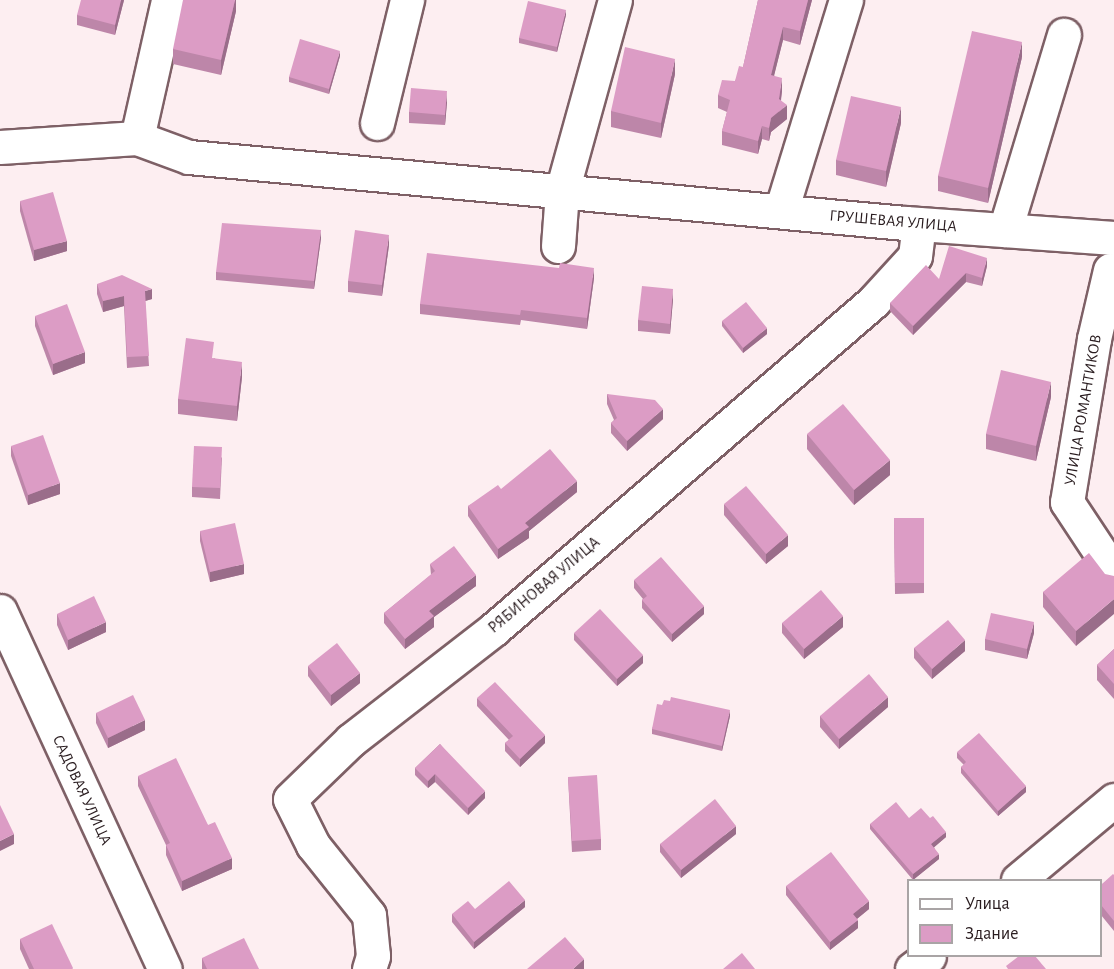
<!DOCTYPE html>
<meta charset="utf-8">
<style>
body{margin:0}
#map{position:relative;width:1114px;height:969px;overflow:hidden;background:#fdeef1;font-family:"Alegreya Sans",sans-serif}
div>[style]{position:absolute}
.roads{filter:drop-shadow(2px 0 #7e6066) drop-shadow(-2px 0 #7e6066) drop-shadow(0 2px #7e6066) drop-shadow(0 -2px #7e6066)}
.minor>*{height:33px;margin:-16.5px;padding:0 16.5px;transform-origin:16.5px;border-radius:16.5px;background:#fff}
.wall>*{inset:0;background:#bd86a9}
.shaded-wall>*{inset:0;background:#9a6d8a}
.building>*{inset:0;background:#dc9cc5}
span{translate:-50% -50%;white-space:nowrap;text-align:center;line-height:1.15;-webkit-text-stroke:4.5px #fff;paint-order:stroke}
.street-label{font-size:16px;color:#291c1f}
.legend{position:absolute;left:907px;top:879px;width:195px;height:78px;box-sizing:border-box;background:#fff;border:2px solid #a9a4a5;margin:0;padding:8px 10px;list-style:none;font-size:18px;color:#291c1f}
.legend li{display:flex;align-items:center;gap:12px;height:30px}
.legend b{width:30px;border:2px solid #a9a4a5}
</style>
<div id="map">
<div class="roads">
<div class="minor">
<div style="left:377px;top:123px;width:127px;rotate:-76.3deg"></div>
<div style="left:137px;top:138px;width:141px;rotate:-77.3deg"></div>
<div style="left:0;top:147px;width:137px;rotate:-3.8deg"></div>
<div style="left:137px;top:138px;width:55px;rotate:20.1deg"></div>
<div style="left:189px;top:157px;width:719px;rotate:5.27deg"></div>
<div style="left:905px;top:223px;width:210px;rotate:4.1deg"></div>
<div style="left:781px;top:211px;width:221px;rotate:-72.9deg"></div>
<div style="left:1005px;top:230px;width:204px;rotate:-73.2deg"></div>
<div style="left:558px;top:246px;width:55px;rotate:-85.8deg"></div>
<div style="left:562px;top:191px;width:198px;rotate:-74.5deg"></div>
<div style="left:1110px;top:270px;width:71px;rotate:103.1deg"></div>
<div style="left:1094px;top:339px;width:165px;rotate:99.4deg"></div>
<div style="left:1067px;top:502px;width:85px;rotate:56.5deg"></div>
<div style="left:0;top:611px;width:394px;rotate:65.3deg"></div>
<div style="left:1018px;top:880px;width:125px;rotate:-39.8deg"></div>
<div style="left:369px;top:969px;width:14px;rotate:-73deg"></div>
<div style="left:373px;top:956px;width:41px;rotate:-95.6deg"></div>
<div style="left:369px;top:915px;width:90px;rotate:-128.7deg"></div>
<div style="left:313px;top:845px;width:51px;rotate:-116.6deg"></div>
<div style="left:290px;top:799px;width:85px;rotate:-44deg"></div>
<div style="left:351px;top:740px;width:181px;rotate:-37.8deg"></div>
<div style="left:494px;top:629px;width:501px;rotate:-40.79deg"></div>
<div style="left:873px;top:302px;width:62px;rotate:-47.6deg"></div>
<div style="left:915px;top:256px;width:32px;rotate:-83deg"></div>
<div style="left:912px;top:969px;width:21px;rotate:-37deg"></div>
</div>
</div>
<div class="wall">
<div style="clip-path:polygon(124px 0,115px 35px,77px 25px,77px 15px)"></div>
<div style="clip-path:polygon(236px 0,236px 11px,221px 75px,173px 64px,173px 49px)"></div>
<div style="clip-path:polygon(758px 0,812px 0,800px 45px,783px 40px,774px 75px,782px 91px,781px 101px,787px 119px,771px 132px,769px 141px,762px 139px,758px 154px,722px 145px,722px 131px,727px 112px,718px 108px,718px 95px,735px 81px,743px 67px)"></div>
<div style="clip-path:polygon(566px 15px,557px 52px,519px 43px,519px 38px)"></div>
<div style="clip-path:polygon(340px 56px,329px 94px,289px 82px,289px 77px)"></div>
<div style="clip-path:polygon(1022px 57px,988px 203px,938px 191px,938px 176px)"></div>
<div style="clip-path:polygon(675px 74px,661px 138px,611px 127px,611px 111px)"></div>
<div style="clip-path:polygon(447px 102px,445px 125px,409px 123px,409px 112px)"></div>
<div style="clip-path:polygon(901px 123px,886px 187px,836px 175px,836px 160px)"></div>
<div style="clip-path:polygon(20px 201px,67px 251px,34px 261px,20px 211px)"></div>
<div style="clip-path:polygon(321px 238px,314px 289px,216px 280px,216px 272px)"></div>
<div style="clip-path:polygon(389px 245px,382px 296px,348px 292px,348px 281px)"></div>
<div style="clip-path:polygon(987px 266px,982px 286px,966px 282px,913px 335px,890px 311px,890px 303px,939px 279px)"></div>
<div style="clip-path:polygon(559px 268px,594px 278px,587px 329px,521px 320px,520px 325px,420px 314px,420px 304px)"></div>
<div style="clip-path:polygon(97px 284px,152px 299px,145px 301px,149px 366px,127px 368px,124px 306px,103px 312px,97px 294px)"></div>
<div style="clip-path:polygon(673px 299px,670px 334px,638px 331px,638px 320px)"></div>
<div style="clip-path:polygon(35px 316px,85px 363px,53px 375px,35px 326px)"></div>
<div style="clip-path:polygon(722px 321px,767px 334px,743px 353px,722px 326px)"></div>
<div style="clip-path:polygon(214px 358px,242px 377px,237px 421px,178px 414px,178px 399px)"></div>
<div style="clip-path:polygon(607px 394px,663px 419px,627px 451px,611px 433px,611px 423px,614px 420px,607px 404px)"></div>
<div style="clip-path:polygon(1051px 397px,1036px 461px,986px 449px,986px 434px)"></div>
<div style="clip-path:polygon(807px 434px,890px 475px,854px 505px,807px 449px)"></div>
<div style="clip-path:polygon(11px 446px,60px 494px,28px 505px,11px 456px)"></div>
<div style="clip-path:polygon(222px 457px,220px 499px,192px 497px,192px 487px)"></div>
<div style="clip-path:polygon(501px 489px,577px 492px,529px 531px,529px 538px,498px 559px,468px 516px,468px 506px)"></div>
<div style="clip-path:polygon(724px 504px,788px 546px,766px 564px,724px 515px)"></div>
<div style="clip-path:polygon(894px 518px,924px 518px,924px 593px,895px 594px)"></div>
<div style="clip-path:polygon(200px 531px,244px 574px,210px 582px,200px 541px)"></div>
<div style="clip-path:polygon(430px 564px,476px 586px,434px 617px,434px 627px,405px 649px,384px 623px,384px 613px,431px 575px)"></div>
<div style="clip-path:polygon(1105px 574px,1076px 646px,1043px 607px,1043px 592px)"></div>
<div style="clip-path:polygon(634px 580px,704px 614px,672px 642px,642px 608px,642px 600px,643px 599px,634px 588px)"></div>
<div style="clip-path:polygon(57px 614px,106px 632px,68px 650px,57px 625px)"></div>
<div style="clip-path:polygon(782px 623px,843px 627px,804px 659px,782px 633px)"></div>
<div style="clip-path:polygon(574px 633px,643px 663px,617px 686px,574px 640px)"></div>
<div style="clip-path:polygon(1034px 633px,1027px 659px,985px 650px,985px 639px)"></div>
<div style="clip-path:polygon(914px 648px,965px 651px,932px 679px,914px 658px)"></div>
<div style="clip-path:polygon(1114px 649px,1114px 699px,1097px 680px,1097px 665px)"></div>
<div style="clip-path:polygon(308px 666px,360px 683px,331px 706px,308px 676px)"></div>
<div style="clip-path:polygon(477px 698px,545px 743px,520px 767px,505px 751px,505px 743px,509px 740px,477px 706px)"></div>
<div style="clip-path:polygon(662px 705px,730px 716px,722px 751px,652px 734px,652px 729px)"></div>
<div style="clip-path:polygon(888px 707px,839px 749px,820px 727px,820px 716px)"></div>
<div style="clip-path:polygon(96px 713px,145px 730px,108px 748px,96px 723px)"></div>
<div style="clip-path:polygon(440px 744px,485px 798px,468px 815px,435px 782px,428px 788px,415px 775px,415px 768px)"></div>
<div style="clip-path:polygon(957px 752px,1026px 792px,998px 816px,961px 773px,961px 767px,964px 765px,957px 758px)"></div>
<div style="clip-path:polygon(138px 776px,208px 825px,232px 869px,182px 891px,166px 855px,166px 845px,138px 786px)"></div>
<div style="clip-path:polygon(568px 777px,601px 839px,601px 850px,572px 852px)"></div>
<div style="clip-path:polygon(909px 818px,930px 818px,946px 837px,934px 847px,939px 859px,913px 880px,870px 829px,870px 824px)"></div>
<div style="clip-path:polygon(736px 834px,681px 878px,660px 852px,660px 844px)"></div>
<div style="clip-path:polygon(1114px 875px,1114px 931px,1101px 915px,1101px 885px)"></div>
<div style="clip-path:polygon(786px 886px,869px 909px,857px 919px,858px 928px,830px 950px,786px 895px)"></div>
<div style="clip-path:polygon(525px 907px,474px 949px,452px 922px,452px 914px)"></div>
<div style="clip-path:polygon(20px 939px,73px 969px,29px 969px,20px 949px)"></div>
<div style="clip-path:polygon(202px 958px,259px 969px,202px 969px)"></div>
</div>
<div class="shaded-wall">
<div style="clip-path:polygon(121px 0,124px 0,115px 35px,115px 25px)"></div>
<div style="clip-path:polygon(235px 0,236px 0,236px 11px,221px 75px,221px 60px)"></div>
<div style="clip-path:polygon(808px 0,812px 0,800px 45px,800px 31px)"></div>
<div style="clip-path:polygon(566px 10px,566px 15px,557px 52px,557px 47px)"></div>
<div style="clip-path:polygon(783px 27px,783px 40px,771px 88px,771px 75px)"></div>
<div style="clip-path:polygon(1022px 42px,1022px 57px,988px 203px,988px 188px)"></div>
<div style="clip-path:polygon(340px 51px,340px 56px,329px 94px,329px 89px)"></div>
<div style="clip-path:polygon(675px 59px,675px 74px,661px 138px,661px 123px)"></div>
<div style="clip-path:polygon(782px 78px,782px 91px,779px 112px,787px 105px,787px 119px,771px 132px,769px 141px,769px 128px,771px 118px,779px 99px)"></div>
<div style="clip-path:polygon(447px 91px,447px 102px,445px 125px,445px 115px)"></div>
<div style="clip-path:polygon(901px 107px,901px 123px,886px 187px,886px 171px)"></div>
<div style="clip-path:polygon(762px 126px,762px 139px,758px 154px,758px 141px)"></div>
<div style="clip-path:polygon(321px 230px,321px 238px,314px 289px,314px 281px)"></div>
<div style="clip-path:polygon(389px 235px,389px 245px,382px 296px,382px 285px)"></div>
<div style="clip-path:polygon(67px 241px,67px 251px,34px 261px,34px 250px)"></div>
<div style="clip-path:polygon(987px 258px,987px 266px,982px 286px,982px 278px)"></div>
<div style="clip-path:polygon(594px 268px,594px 278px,587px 329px,587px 318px)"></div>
<div style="clip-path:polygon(966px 273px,966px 282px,913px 335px,913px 326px)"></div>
<div style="clip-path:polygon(152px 289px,152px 299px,145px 301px,145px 291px)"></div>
<div style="clip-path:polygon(673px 289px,673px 299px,670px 334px,670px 324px)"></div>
<div style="clip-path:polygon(124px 296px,124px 306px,103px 312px,103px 301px)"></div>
<div style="clip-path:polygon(767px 328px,767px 334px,743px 353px,743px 348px)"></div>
<div style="clip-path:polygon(85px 352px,85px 363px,53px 375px,53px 364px)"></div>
<div style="clip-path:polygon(242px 362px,242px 377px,237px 421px,237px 406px)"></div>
<div style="clip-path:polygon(1051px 382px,1051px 397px,1036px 461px,1036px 446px)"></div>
<div style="clip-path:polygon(663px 409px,663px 419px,627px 451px,627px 441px)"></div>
<div style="clip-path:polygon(890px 460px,890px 475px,854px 505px,854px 490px)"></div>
<div style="clip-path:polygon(577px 481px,577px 492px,529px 531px,529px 538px,498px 559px,498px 549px,525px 523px)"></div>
<div style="clip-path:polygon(60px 483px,60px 494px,28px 505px,28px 495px)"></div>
<div style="clip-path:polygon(788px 535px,788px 546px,766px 564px,766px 554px)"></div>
<div style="clip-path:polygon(244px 564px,244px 574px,210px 582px,210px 572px)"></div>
<div style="clip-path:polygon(476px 575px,476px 586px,434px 617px,434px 627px,405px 649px,405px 639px,429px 611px)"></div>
<div style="clip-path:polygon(1114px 599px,1114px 614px,1076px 646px,1076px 631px)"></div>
<div style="clip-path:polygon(704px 606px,704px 614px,672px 642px,672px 634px)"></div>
<div style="clip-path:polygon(843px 616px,843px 627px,804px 659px,804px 649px)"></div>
<div style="clip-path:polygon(106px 622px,106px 632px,68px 650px,68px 640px)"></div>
<div style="clip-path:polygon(1034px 622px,1034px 633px,1027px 659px,1027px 649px)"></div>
<div style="clip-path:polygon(965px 640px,965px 651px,932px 679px,932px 669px)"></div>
<div style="clip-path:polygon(643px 655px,643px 663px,617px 686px,617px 679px)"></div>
<div style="clip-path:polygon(360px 673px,360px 683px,331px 706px,331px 695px)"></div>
<div style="clip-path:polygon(888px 697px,888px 707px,839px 749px,839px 739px)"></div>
<div style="clip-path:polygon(730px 710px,730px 716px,722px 751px,722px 746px)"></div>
<div style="clip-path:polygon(145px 720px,145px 730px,108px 748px,108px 738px)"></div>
<div style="clip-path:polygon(545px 735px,545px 743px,520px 767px,520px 759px)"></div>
<div style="clip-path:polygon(435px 774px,435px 782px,428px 788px,428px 781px)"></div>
<div style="clip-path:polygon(1026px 786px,1026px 792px,998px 816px,998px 811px)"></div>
<div style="clip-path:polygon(485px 791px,485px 798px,468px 815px,468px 808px)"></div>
<div style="clip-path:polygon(736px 826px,736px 834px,681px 878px,681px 870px)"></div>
<div style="clip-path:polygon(946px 832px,946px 837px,931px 850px,931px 844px)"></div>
<div style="clip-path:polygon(14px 834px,14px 844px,0 851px,0 841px)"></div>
<div style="clip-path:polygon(939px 854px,939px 859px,913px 880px,913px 874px)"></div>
<div style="clip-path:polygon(232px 858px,232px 869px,182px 891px,182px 881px)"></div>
<div style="clip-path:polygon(525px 900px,525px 907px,474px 949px,474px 942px)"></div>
<div style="clip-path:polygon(869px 901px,869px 909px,853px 922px,853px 914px)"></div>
<div style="clip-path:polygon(858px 920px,858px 928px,830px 950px,830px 942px)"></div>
<div style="clip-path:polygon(584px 959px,584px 969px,573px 969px)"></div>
</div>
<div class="building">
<div style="clip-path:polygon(81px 0,121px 0,115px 25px,77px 15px)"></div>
<div style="clip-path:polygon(183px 0,235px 0,221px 60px,173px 49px)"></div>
<div style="clip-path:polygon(758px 0,808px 0,800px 31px,783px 27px,771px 75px,782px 78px,779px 99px,787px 105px,771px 118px,769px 128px,762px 126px,758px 141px,722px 131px,730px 100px,718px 95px,722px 80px,735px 81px,739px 66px,743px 67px)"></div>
<div style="clip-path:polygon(528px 1px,566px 10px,557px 47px,519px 38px)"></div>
<div style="clip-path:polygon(972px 31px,1022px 42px,988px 188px,938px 176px)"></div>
<div style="clip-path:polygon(300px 39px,340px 51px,329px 89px,289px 77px)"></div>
<div style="clip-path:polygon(625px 47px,675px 59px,661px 123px,611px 111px)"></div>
<div style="clip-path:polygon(411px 88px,447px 91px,445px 115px,409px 112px)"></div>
<div style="clip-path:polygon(851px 96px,901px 107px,886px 171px,836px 160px)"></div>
<div style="clip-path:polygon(53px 192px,67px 241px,34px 250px,20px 201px)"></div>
<div style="clip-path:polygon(222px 223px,321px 230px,314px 281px,216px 272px)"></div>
<div style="clip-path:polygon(355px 230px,389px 235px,382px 285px,348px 281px)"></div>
<div style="clip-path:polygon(949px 246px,987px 258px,982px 278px,966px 273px,913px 326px,890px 303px,926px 265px,939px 279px)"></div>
<div style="clip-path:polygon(427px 253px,559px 268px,560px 263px,594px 268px,587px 318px,521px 310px,520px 315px,420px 304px)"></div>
<div style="clip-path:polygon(122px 275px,152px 289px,145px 291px,149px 356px,127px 357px,124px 296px,103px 301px,97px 284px)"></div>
<div style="clip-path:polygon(642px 286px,673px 289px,670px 324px,638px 320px)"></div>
<div style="clip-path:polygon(746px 302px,767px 328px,743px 348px,722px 321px)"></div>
<div style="clip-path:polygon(67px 304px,85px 352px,53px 364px,35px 316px)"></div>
<div style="clip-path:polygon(186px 338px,214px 342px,212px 358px,242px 362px,237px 406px,178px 399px)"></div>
<div style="clip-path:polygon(1001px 370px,1051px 382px,1036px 446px,986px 434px)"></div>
<div style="clip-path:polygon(607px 394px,655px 400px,663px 409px,627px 441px,611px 423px,617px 418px)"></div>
<div style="clip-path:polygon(843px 404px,890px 460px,854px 490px,807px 434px)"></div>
<div style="clip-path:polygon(43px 435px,60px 483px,28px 495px,11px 446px)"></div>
<div style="clip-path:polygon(194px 446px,222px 447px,220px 488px,192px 487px)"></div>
<div style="clip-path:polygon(550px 449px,577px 481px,525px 523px,529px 527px,498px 549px,468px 506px,498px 485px,501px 489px)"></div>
<div style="clip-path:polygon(746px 486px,788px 535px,766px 554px,724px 504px)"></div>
<div style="clip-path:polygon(894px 518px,924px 518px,924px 583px,895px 583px)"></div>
<div style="clip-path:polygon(235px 523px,244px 564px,210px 572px,200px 531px)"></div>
<div style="clip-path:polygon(454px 546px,476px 575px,429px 611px,434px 616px,405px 639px,384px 613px,435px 571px,430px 564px)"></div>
<div style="clip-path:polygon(1089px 553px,1105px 574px,1114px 576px,1114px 599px,1076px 631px,1043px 592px)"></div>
<div style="clip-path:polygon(661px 557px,704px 606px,672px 634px,642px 600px,647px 596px,634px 580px)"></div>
<div style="clip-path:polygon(821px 590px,843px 616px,804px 649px,782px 623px)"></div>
<div style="clip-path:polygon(94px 596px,106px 622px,68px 640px,57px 614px)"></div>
<div style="clip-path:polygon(600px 609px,643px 655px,617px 679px,574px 633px)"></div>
<div style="clip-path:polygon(991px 613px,1034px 622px,1027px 649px,985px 639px)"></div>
<div style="clip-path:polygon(948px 620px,965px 640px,932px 669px,914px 648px)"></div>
<div style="clip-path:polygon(337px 643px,360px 673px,331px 695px,308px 666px)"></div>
<div style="clip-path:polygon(1114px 649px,1114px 684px,1097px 665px)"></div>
<div style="clip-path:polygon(869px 674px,888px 697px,839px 739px,820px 716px)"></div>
<div style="clip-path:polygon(495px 682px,545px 735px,520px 759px,505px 743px,513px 736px,477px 698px)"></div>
<div style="clip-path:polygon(133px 695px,145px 720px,108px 738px,96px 713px)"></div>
<div style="clip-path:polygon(671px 697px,730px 710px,722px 746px,652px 729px,657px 704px,662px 705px,664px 700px,670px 701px)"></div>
<div style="clip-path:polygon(979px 733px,1026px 786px,998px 811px,961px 767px,966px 762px,957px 752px)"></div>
<div style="clip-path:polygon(440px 744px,485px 791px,468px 808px,435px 774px,428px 781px,415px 768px)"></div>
<div style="clip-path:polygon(176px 758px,208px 825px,215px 822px,232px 858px,182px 881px,166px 845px,170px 843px,138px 776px)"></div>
<div style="clip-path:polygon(597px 775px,601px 839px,572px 841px,568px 777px)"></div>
<div style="clip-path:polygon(715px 799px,736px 826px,681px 870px,660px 844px)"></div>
<div style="clip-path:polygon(896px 802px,909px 818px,921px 808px,930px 818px,933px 816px,946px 832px,931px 844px,939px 854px,913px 874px,870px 824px)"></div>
<div style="clip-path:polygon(0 805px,14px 834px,0 841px)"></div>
<div style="clip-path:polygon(831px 852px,869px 901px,853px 914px,858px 920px,830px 942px,786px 886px)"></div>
<div style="clip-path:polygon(1113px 874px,1114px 875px,1114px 921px,1101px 905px,1101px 885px)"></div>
<div style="clip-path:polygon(509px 881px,525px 900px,474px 942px,452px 914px,468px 901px,475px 909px)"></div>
<div style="clip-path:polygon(52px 924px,73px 968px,72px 969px,34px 969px,20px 939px)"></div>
<div style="clip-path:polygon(565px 937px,584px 959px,573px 969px,527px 969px)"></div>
<div style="clip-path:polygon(244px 938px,259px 969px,207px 969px,202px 958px)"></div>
<div style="clip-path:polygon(742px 953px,755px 969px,723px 969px)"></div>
<div style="clip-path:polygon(1019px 956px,1035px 956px,1046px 969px,1008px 969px,1006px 966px)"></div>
</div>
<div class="street-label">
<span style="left:893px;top:221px;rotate:5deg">ГРУШЕВАЯ УЛИЦА</span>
<span style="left:1083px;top:410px;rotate:-80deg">УЛИЦА РОМАНТИКОВ</span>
<span style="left:544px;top:585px;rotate:-40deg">РЯБИНОВАЯ УЛИЦА</span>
<span style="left:82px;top:790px;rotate:65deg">САДОВАЯ УЛИЦА</span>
</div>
<ul class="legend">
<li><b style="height:8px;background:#fff"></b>Улица</li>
<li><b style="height:16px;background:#dc9cc5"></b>Здание</li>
</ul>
</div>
